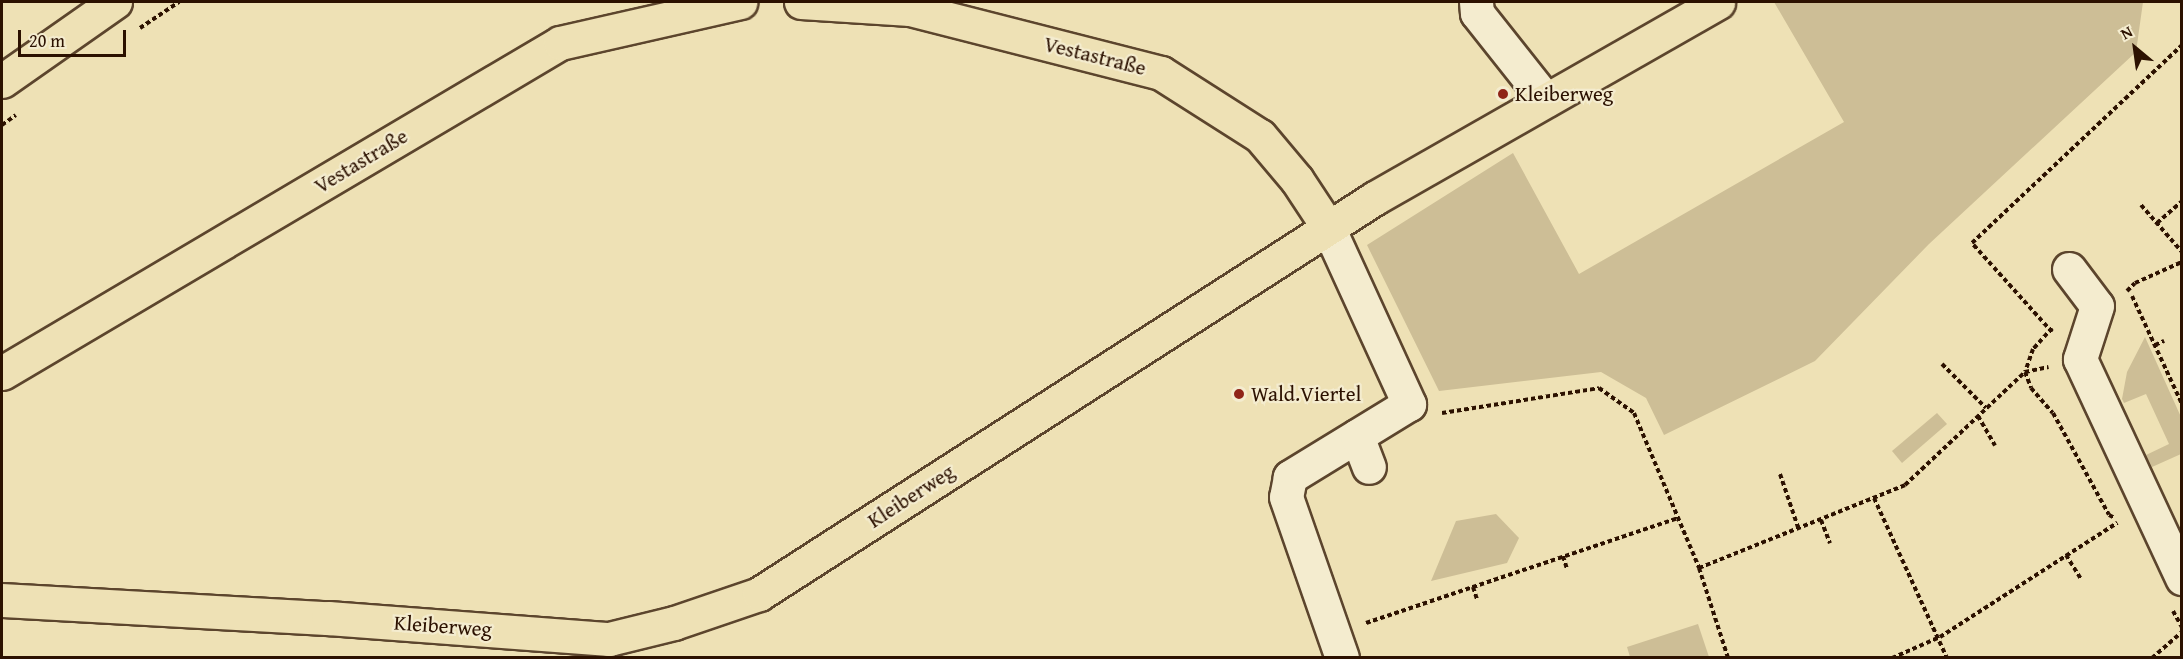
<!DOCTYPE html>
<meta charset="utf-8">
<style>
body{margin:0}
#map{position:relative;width:2183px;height:659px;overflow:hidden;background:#eee1b5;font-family:"Gentium Book Plus",serif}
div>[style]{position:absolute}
.green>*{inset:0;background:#cdbe96}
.path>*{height:4px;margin-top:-2px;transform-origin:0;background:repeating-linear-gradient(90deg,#2c1100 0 4.5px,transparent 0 7.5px)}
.roads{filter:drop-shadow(2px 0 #5c452d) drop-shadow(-2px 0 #5c452d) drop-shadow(0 2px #5c452d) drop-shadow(0 -2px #5c452d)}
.minor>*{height:33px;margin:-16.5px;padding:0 16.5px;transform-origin:16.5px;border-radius:16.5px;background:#f4eccf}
.major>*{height:33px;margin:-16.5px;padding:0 16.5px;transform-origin:16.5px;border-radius:16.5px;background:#eee1b5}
.dots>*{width:16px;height:16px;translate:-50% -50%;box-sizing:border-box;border:3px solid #f4eccf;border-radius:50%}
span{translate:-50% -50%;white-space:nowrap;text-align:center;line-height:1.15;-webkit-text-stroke:4.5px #f4eccf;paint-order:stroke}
.street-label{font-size:21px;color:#2c1100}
.poi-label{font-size:21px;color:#2c1100}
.left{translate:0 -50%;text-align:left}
.frame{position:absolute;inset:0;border:3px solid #2c1100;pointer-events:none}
.north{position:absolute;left:2105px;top:18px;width:60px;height:60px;-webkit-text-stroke:4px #f4eccf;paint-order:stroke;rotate:331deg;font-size:16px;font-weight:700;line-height:24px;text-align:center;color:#2c1100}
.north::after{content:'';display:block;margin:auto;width:21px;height:27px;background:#2c1100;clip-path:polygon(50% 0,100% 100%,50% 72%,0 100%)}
.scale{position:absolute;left:18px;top:30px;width:108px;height:27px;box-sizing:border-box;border:3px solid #2c1100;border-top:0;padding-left:8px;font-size:18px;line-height:21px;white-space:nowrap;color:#2c1100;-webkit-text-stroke:4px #f4eccf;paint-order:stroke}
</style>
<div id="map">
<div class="green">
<div style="clip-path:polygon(1774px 2px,2143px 2px,2136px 52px,1929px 244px,1815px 361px,1664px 435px,1646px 398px,1601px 372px,1439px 391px,1367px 245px,1513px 153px,1579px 274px,1844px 122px)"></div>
<div style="clip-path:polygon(2145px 337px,2181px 417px,2181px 454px,2152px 467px,2146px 455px,2169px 444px,2146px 394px,2124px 403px,2122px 399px,2127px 372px)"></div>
<div style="clip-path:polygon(1937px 413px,1947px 424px,1902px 463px,1892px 451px)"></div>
<div style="clip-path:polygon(1496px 514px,1519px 538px,1507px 563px,1431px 581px,1456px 521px)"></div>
<div style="clip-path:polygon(1698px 624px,1709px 657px,1630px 657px,1627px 647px)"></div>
</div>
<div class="path">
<div style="left:140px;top:28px;width:47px;rotate:-33.7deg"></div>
<div style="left:2px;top:125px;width:17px;rotate:-36deg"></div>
<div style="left:2141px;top:205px;width:62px;rotate:48.9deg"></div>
<div style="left:2157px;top:223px;width:33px;rotate:-41deg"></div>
<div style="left:2127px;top:291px;width:11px;rotate:-45deg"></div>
<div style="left:2135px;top:283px;width:51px;rotate:-24.1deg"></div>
<div style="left:2132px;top:296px;width:119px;rotate:65.2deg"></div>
<div style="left:2052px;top:328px;width:28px;rotate:132deg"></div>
<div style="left:2033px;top:349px;width:24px;rotate:109deg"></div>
<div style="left:2025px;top:372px;width:17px;rotate:69deg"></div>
<div style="left:2031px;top:388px;width:33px;rotate:49deg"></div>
<div style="left:2053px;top:413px;width:116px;rotate:61.2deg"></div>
<div style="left:2109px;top:515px;width:7px;rotate:27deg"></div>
<div style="left:2052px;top:332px;width:120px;rotate:-132deg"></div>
<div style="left:1972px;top:243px;width:289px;rotate:-43.3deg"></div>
<div style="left:2155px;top:345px;width:10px;rotate:-24deg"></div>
<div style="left:1942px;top:364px;width:62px;rotate:45deg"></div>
<div style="left:1442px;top:413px;width:159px;rotate:-9deg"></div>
<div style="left:1599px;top:388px;width:43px;rotate:35.5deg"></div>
<div style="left:1634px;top:413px;width:168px;rotate:67.2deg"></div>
<div style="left:1699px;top:568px;width:95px;rotate:72.1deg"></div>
<div style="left:1978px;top:416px;width:34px;rotate:60deg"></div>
<div style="left:1780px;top:474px;width:59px;rotate:71.3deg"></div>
<div style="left:1874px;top:498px;width:176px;rotate:65.5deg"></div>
<div style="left:1821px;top:520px;width:25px;rotate:69deg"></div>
<div style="left:2066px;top:555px;width:28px;rotate:58deg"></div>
<div style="left:1563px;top:556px;width:14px;rotate:73deg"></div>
<div style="left:1699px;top:568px;width:222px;rotate:-21.9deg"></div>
<div style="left:1905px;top:485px;width:165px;rotate:-43.3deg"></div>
<div style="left:2025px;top:372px;width:24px;rotate:-12deg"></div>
<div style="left:1473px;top:587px;width:13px;rotate:72deg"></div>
<div style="left:2173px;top:611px;width:18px;rotate:61deg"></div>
<div style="left:1366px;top:623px;width:329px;rotate:-18.6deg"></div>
<div style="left:1892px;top:658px;width:52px;rotate:-23.6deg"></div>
<div style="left:1940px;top:637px;width:211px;rotate:-32.8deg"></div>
<div style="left:2152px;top:658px;width:40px;rotate:-41deg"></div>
</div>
<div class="roads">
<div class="minor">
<div style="left:1476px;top:2px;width:11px;rotate:85deg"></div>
<div style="left:1477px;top:13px;width:111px;rotate:51.6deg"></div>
<div style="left:1328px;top:227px;width:195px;rotate:65.4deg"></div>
<div style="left:1409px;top:404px;width:140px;rotate:148.5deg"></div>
<div style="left:1290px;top:477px;width:20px;rotate:101deg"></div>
<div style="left:1286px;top:497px;width:170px;rotate:70.8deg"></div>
<div style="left:2069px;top:269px;width:46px;rotate:52.9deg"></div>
<div style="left:2097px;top:306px;width:56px;rotate:107.8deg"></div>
<div style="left:2080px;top:359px;width:242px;rotate:65deg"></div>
<div style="left:1357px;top:436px;width:33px;rotate:69deg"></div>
</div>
<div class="major">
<div style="left:801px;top:2px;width:109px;rotate:3.7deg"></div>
<div style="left:910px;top:9px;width:259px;rotate:14.3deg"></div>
<div style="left:1161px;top:73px;width:117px;rotate:32.5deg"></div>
<div style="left:1260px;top:136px;width:57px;rotate:49.9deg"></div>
<div style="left:1297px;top:180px;width:56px;rotate:56.6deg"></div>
<div style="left:2px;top:81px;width:138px;rotate:-35deg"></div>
<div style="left:2px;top:373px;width:648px;rotate:-30.6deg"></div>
<div style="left:560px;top:43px;width:185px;rotate:-12.8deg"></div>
<div style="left:2px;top:600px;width:326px;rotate:3.2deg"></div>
<div style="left:328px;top:618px;width:282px;rotate:4.3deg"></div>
<div style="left:609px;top:639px;width:67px;rotate:-13.8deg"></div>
<div style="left:674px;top:623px;width:90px;rotate:-18.8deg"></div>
<div style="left:759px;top:594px;width:732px;rotate:-32.74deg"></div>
<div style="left:1375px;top:198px;width:395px;rotate:-29.7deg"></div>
</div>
</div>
<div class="dots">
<div style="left:1503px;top:94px;background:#8f2418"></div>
<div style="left:1239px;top:394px;background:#8f2418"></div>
</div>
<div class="street-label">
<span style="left:1095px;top:56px;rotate:14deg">Vestastraße</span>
<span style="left:361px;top:161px;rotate:-31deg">Vestastraße</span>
<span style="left:911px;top:496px;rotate:-33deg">Kleiberweg</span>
<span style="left:443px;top:626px;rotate:4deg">Kleiberweg</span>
</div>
<div class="poi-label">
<span class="left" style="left:1515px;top:94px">Kleiberweg</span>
<span class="left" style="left:1251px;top:394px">Wald.Viertel</span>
</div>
<div class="frame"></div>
<div class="north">N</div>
<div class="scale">20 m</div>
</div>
